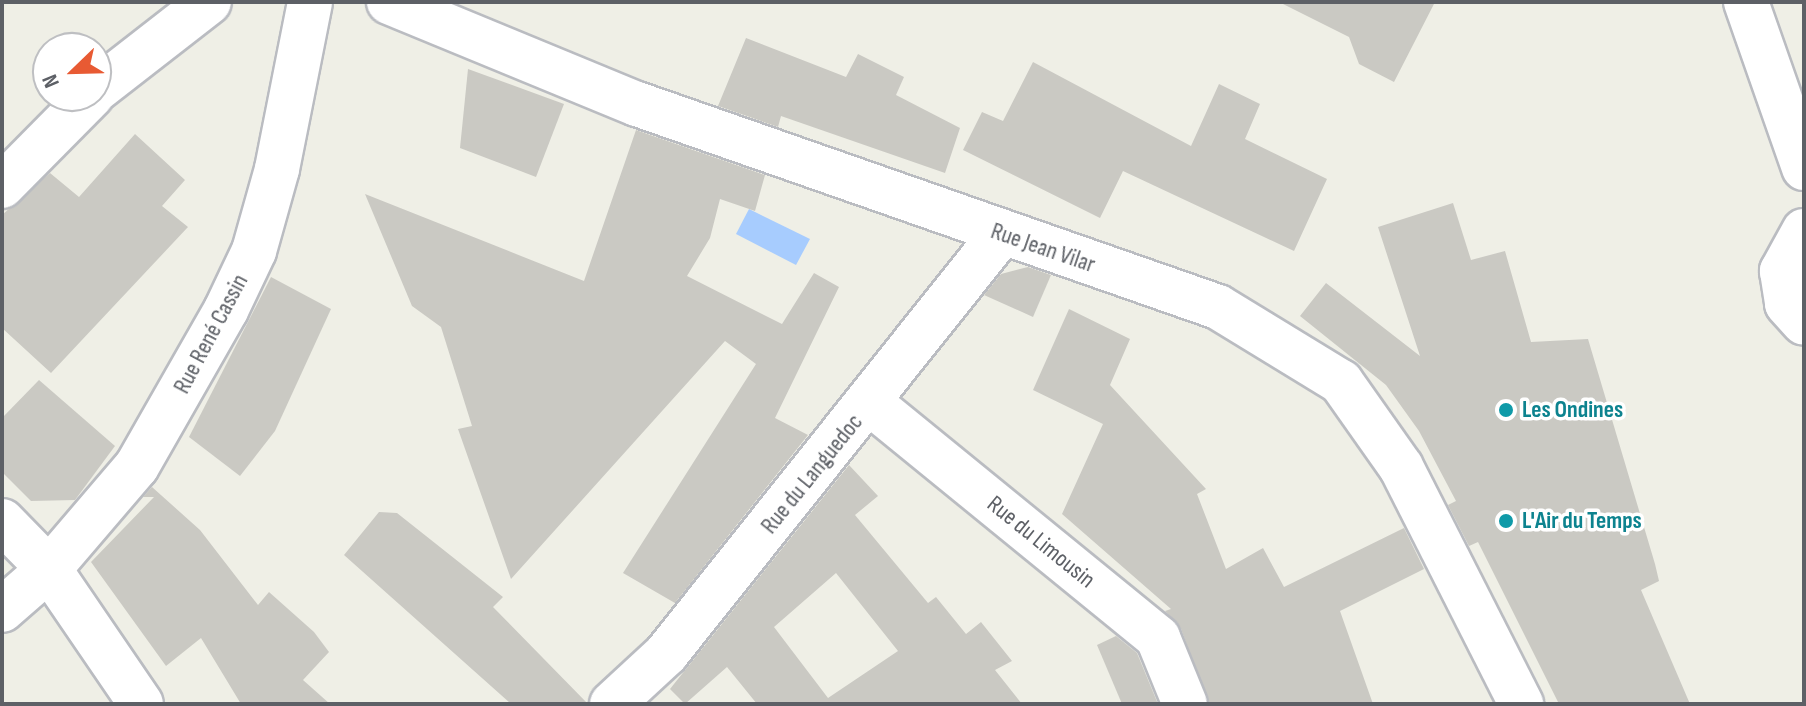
<!DOCTYPE html>
<meta charset="utf-8">
<style>
body{margin:0}
#map{position:relative;width:1806px;height:706px;overflow:hidden;background:#efefe6;font-family:"Sofia Sans Condensed",sans-serif}
div>[style]{position:absolute}
.water>*{inset:0;background:#a7ccfe}
.building>*{inset:0;background:#cac9c3}
.roads{filter:drop-shadow(2px 0 #babcc1) drop-shadow(-2px 0 #babcc1) drop-shadow(0 2px #babcc1) drop-shadow(0 -2px #babcc1)}
.street>*{height:44px;margin:-22px;padding:0 22px;transform-origin:22px;border-radius:22px;background:#fff}
.secondary>*{height:44px;margin:-22px;padding:0 22px;transform-origin:22px;border-radius:22px;background:#fff}
.dots>*{width:22px;height:22px;translate:-50% -50%;box-sizing:border-box;border:4px solid #fff;border-radius:50%}
span{translate:-50% -50%;white-space:nowrap;text-align:center;line-height:1.15;-webkit-text-stroke:7px #fff;paint-order:stroke}
.street-label{font-size:24px;color:#5d6066}
.culture-label{font-size:24px;color:#0d838f;font-weight:700}
.left{translate:0 -50%;text-align:left}
.frame{position:absolute;inset:0;border:4px solid #5d6066;pointer-events:none}
.north{position:absolute;left:32px;top:32px;width:80px;height:80px;box-sizing:border-box;background:#fff;border:2px solid #bebfc2;border-radius:50%;rotate:247deg;font-size:22px;font-weight:700;line-height:32px;text-align:center;color:#5d6066}
.north::after{content:'';display:block;margin:auto;width:28px;height:36px;background:#e85a33;clip-path:polygon(50% 0,100% 100%,50% 72%,0 100%)}
</style>
<div id="map">
<div class="water">
<div style="clip-path:polygon(749px 209px,810px 239px,796px 265px,736px 234px)"></div>
</div>
<div class="building">
<div style="clip-path:polygon(1279px 2px,1435px 2px,1394px 82px,1359px 64px,1349px 37px)"></div>
<div style="clip-path:polygon(746px 38px,846px 77px,858px 54px,904px 77px,896px 95px,960px 128px,945px 173px,781px 116px,778px 127px,718px 106px)"></div>
<div style="clip-path:polygon(1033px 62px,1191px 146px,1219px 84px,1260px 104px,1245px 139px,1327px 179px,1294px 251px,1123px 171px,1100px 218px,963px 150px,982px 112px,1003px 121px)"></div>
<div style="clip-path:polygon(468px 69px,564px 104px,536px 177px,460px 148px)"></div>
<div style="clip-path:polygon(636px 130px,765px 175px,755px 211px,720px 199px,710px 238px,687px 276px,782px 324px,814px 273px,839px 287px,775px 418px,808px 435px,675px 603px,623px 573px,756px 364px,725px 341px,511px 579px,458px 429px,472px 426px,441px 327px,412px 306px,365px 194px,584px 281px)"></div>
<div style="clip-path:polygon(135px 134px,185px 180px,162px 206px,188px 227px,51px 373px,2px 328px,2px 215px,50px 173px,79px 197px)"></div>
<div style="clip-path:polygon(1453px 203px,1471px 260px,1505px 251px,1531px 342px,1588px 339px,1655px 564px,1659px 581px,1641px 590px,1690px 704px,1559px 704px,1478px 542px,1469px 546px,1448px 505px,1456px 501px,1419px 431px,1386px 385px,1300px 316px,1326px 283px,1420px 356px,1378px 227px)"></div>
<div style="clip-path:polygon(1028px 267px,1051px 275px,1033px 317px,984px 295px,1001px 274px)"></div>
<div style="clip-path:polygon(271px 277px,331px 309px,275px 431px,240px 476px,189px 437px)"></div>
<div style="clip-path:polygon(1069px 309px,1130px 339px,1110px 385px,1206px 489px,1197px 494px,1226px 569px,1263px 548px,1284px 587px,1404px 528px,1424px 569px,1340px 611px,1373px 704px,1209px 704px,1181px 629px,1165px 611px,1171px 609px,1062px 514px,1103px 424px,1033px 390px)"></div>
<div style="clip-path:polygon(39px 380px,115px 446px,75px 500px,31px 501px,2px 472px,2px 418px)"></div>
<div style="clip-path:polygon(evenodd,849px 465px,878px 496px,855px 515px,928px 603px,936px 597px,966px 634px,981px 622px,1012px 661px,995px 670px,1022px 704px,757px 704px,727px 667px,685px 704px,670px 689px,849px 465px,836px 573px,898px 651px,828px 698px,774px 627px,836px 573px)"></div>
<div style="clip-path:polygon(152px 487px,200px 530px,258px 605px,269px 592px,314px 632px,329px 652px,303px 680px,330px 704px,241px 704px,201px 638px,166px 666px,91px 562px,154px 497px,143px 497px)"></div>
<div style="clip-path:polygon(379px 512px,397px 513px,503px 597px,493px 607px,588px 704px,511px 704px,344px 555px)"></div>
<div style="clip-path:polygon(1116px 636px,1137px 653px,1158px 704px,1122px 704px,1097px 645px)"></div>
</div>
<div class="roads">
<div class="street">
<div style="left:96px;top:90px;width:143px;rotate:-37.9deg"></div>
<div style="left:2px;top:186px;width:127px;rotate:-45.3deg"></div>
<div style="left:869px;top:402px;width:373px;rotate:39.2deg"></div>
<div style="left:1158px;top:638px;width:71px;rotate:67.8deg"></div>
<div style="left:2px;top:521px;width:67px;rotate:45.6deg"></div>
<div style="left:49px;top:569px;width:163px;rotate:55.7deg"></div>
<div style="left:2px;top:610px;width:62px;rotate:-41.1deg"></div>
<div style="left:49px;top:569px;width:135px;rotate:-49.5deg"></div>
<div style="left:137px;top:466px;width:180px;rotate:-60.3deg"></div>
<div style="left:226px;top:310px;width:65px;rotate:-64.6deg"></div>
<div style="left:254px;top:251px;width:85px;rotate:-74.3deg"></div>
<div style="left:277px;top:169px;width:170px;rotate:-78.8deg"></div>
<div style="left:612px;top:704px;width:74px;rotate:-42.8deg"></div>
<div style="left:666px;top:654px;width:537px;rotate:-51.42deg"></div>
</div>
<div class="secondary">
<div style="left:389px;top:2px;width:268px;rotate:22.4deg"></div>
<div style="left:637px;top:104px;width:615px;rotate:19.26deg"></div>
<div style="left:1218px;top:307px;width:144px;rotate:31.4deg"></div>
<div style="left:1341px;top:382px;width:104px;rotate:54.8deg"></div>
<div style="left:1401px;top:467px;width:266px;rotate:63.1deg"></div>
<div style="left:1746px;top:2px;width:176px;rotate:70.7deg"></div>
<div style="left:1804px;top:231px;width:46px;rotate:118.8deg"></div>
<div style="left:1782px;top:271px;width:33px;rotate:81deg"></div>
<div style="left:1787px;top:304px;width:25px;rotate:48deg"></div>
</div>
</div>
<div class="dots">
<div style="left:1506px;top:410px;background:#0f9aa8"></div>
<div style="left:1506px;top:521px;background:#0f9aa8"></div>
</div>
<div class="street-label">
<span style="left:1043px;top:248px;rotate:19deg">Rue Jean Vilar</span>
<span style="left:211px;top:334px;rotate:-62deg">Rue René Cassin</span>
<span style="left:812px;top:474px;rotate:-51deg">Rue du Languedoc</span>
<span style="left:1041px;top:542px;rotate:39deg">Rue du Limousin</span>
</div>
<div class="culture-label">
<span class="left" style="left:1522px;top:410px">Les Ondines</span>
<span class="left" style="left:1522px;top:521px">L'Air du Temps</span>
</div>
<div class="frame"></div>
<div class="north">N</div>
</div>
